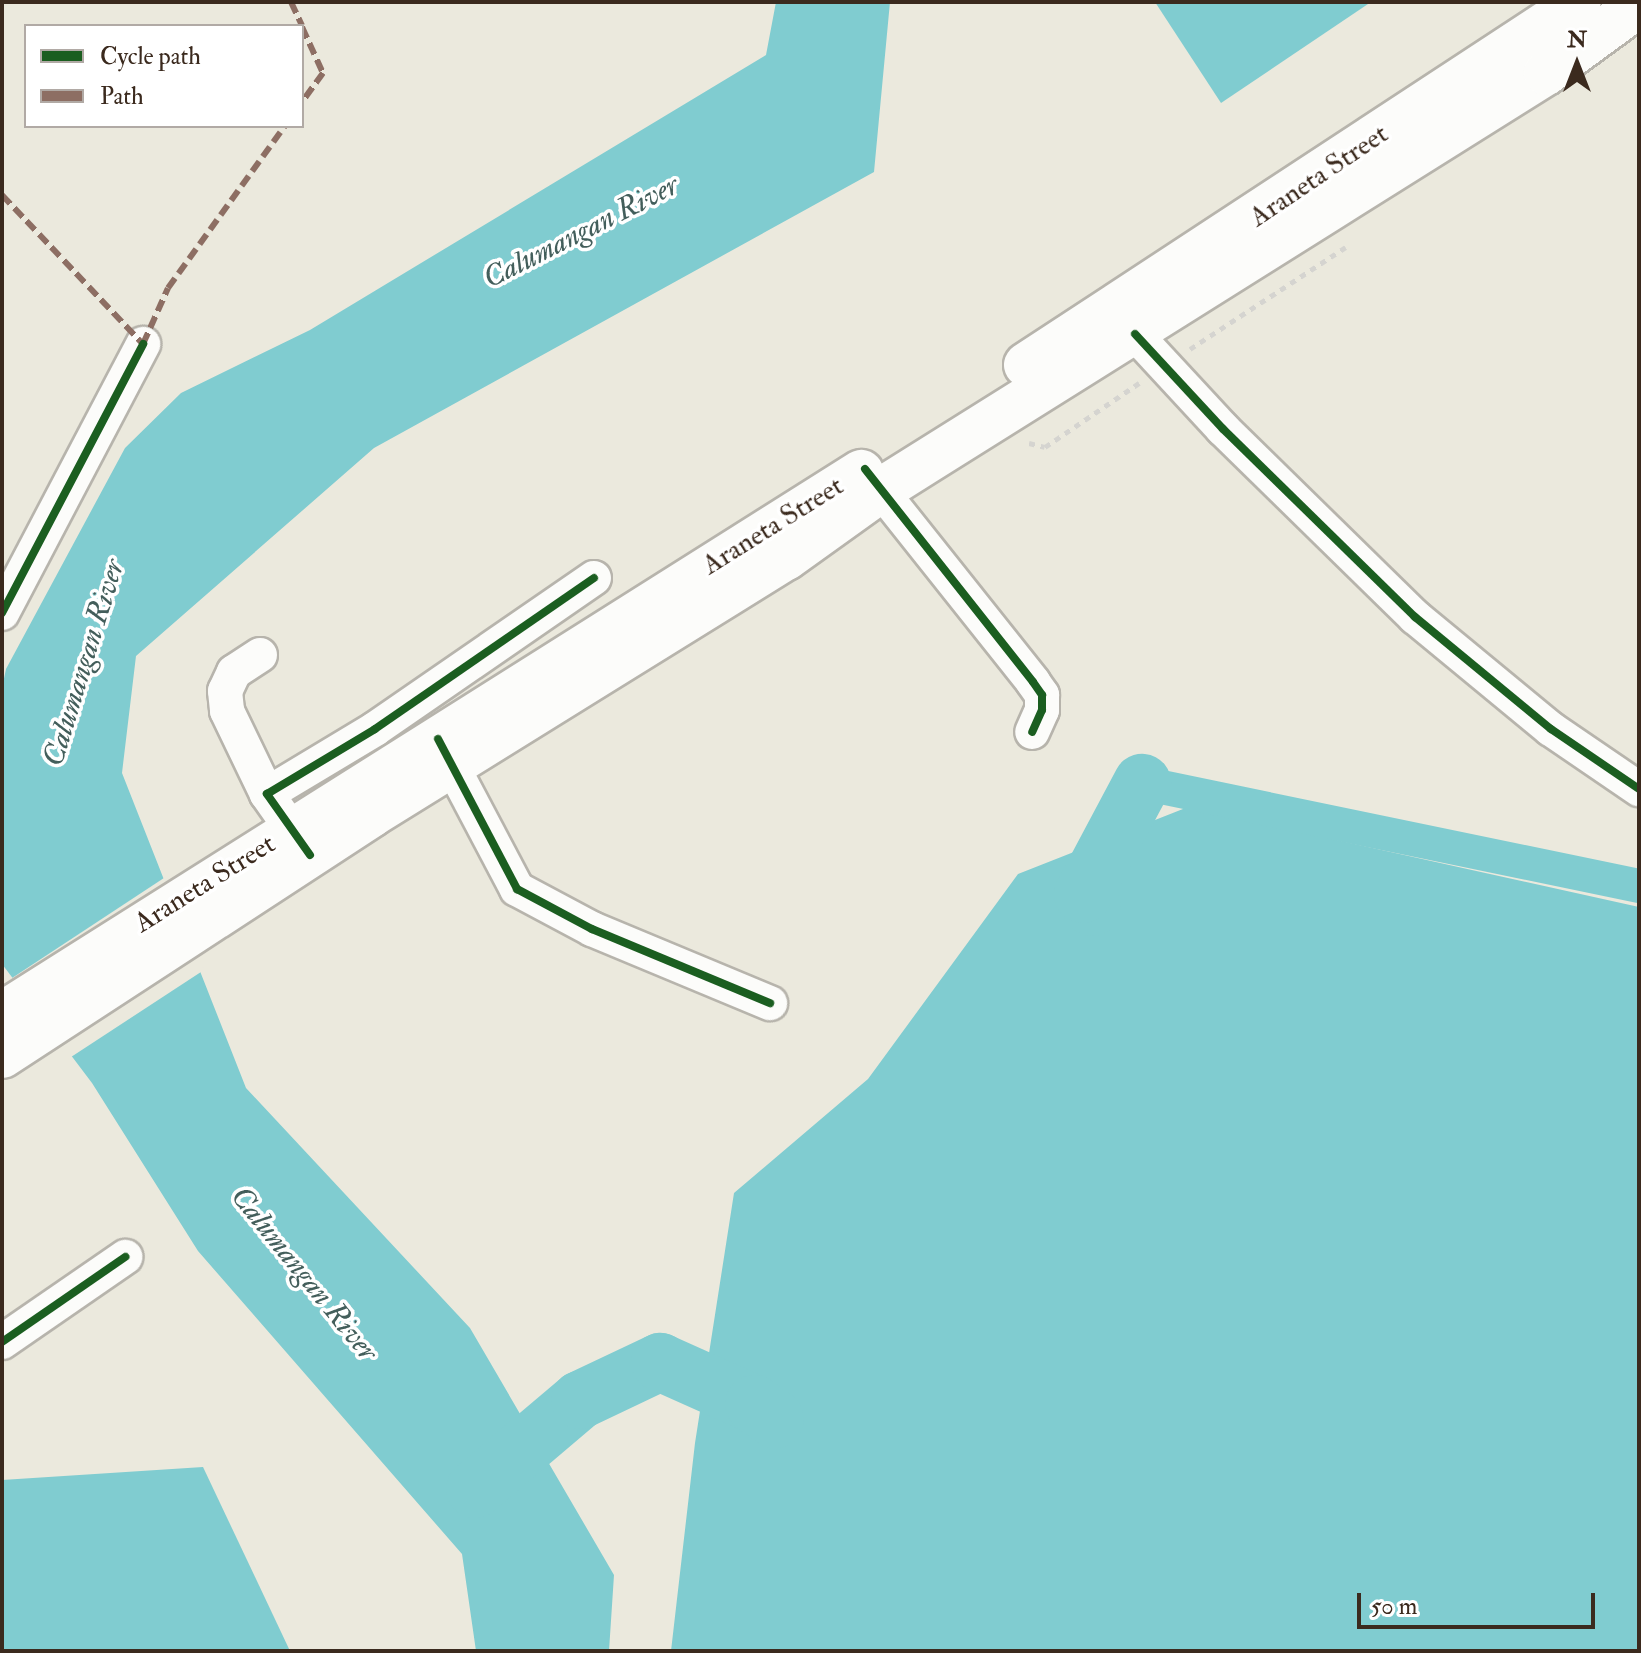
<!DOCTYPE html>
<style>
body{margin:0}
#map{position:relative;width:1641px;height:1653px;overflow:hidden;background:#ebe9dd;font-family:"IM FELL Double Pica",serif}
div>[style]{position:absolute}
.water>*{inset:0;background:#80ccd0}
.pier>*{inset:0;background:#ebe9dd}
.canal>*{height:34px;margin:-17px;padding:0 17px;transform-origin:17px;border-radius:17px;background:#80ccd0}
.river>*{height:58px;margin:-29px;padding:0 29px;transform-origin:29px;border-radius:29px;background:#80ccd0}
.path>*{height:5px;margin-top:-2.5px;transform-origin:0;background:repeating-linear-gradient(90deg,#d5d4d0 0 6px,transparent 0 12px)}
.roads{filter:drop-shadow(2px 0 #b7b4ac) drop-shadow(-2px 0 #b7b4ac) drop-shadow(0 2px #b7b4ac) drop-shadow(0 -2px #b7b4ac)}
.minor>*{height:34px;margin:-17px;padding:0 17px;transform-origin:17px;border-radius:17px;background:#fcfcfa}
.highway>*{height:44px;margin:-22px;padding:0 22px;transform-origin:22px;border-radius:22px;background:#fcfcfa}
.quiet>*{height:6px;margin-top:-3px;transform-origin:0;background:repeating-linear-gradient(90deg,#8d6e63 0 12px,transparent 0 18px)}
.cycleway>*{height:8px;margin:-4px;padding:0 4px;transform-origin:4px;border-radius:4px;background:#1b5e20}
span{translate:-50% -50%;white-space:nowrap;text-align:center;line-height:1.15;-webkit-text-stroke:7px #fff;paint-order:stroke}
.street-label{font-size:28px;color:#3b2a1e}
.water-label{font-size:30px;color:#435e5b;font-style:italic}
.frame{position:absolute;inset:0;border:4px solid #3b2a1e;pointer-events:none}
.legend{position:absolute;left:24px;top:24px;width:280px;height:104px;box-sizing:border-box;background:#fff;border:2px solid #b1aaa5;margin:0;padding:10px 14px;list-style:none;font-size:24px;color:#3b2a1e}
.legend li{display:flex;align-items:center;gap:16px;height:40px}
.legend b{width:40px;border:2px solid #b1aaa5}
.north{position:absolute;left:1537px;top:24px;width:80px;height:80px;-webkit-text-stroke:6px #fff;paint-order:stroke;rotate:0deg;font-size:22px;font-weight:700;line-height:32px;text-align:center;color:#3b2a1e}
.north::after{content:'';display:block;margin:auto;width:28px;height:36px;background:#3b2a1e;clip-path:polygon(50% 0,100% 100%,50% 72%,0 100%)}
.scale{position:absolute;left:1357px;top:1593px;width:238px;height:36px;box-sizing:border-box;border:4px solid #3b2a1e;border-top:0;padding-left:10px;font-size:24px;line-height:28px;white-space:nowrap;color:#3b2a1e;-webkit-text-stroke:6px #fff;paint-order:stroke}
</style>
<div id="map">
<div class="water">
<div style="clip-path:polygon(776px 2px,890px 2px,874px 172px,374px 448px,136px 656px,122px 773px,246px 1088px,470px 1328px,614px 1575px,609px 1651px,476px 1651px,462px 1554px,198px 1251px,92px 1083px,2px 964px,2px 688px,6px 669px,125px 448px,181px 393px,310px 330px,766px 55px)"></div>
<div style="clip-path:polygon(1155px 2px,1371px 2px,1221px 103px)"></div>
<div style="clip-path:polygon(1188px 807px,1639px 907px,1639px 1651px,671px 1651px,695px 1443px,734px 1193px,868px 1079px,1018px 874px)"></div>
<div style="clip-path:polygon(203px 1467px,290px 1651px,2px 1651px,2px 1480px)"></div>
</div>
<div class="pier">
<div style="clip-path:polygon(167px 876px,204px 970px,68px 1059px,9px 980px)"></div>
</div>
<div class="canal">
<div style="left:1142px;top:783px;width:508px;rotate:11.71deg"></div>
</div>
<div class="river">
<div style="left:1092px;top:907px;width:16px;rotate:-125deg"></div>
<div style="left:1083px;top:894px;width:126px;rotate:-62deg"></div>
<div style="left:475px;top:1489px;width:138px;rotate:-40.3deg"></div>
<div style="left:580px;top:1400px;width:89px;rotate:-25.4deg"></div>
<div style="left:660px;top:1362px;width:103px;rotate:24.1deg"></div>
<div style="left:754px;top:1404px;width:26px;rotate:36deg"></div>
</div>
<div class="path">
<div style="left:1190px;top:349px;width:186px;rotate:-33.2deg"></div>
<div style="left:1029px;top:443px;width:16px;rotate:14deg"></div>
<div style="left:1045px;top:447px;width:114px;rotate:-34.2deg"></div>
</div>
<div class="roads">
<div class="minor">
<div style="left:1135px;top:334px;width:129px;rotate:47.2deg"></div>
<div style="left:1223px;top:429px;width:269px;rotate:44.4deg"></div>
<div style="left:1415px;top:617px;width:176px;rotate:39.5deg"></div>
<div style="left:1551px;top:729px;width:107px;rotate:34.3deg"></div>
<div style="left:867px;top:473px;width:267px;rotate:51.5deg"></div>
<div style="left:1033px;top:682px;width:16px;rotate:55deg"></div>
<div style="left:1042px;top:695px;width:15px;rotate:90deg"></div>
<div style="left:1042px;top:710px;width:24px;rotate:114deg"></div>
<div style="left:2px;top:613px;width:304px;rotate:-62.3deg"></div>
<div style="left:260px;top:655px;width:31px;rotate:147deg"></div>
<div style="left:234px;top:672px;width:21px;rotate:115deg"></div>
<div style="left:225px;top:691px;width:20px;rotate:84deg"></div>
<div style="left:227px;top:711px;width:92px;rotate:64.3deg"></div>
<div style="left:440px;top:743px;width:165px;rotate:62.2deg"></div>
<div style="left:517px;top:889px;width:85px;rotate:28.1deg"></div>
<div style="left:592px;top:929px;width:193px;rotate:22.6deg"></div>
<div style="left:307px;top:851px;width:70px;rotate:-125.1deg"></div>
<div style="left:267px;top:794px;width:126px;rotate:-31deg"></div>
<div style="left:375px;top:729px;width:266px;rotate:-34.6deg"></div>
<div style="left:2px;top:1342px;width:150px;rotate:-34.6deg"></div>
</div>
<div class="highway">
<div style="left:1026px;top:365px;width:661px;rotate:-33.28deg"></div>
<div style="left:2px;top:1014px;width:1016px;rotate:-32.25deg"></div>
<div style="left:2px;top:1056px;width:441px;rotate:-33.1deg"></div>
<div style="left:371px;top:815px;width:488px;rotate:-31.8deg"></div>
<div style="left:786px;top:558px;width:117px;rotate:-35.6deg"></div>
<div style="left:881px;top:490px;width:785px;rotate:-32.09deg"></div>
<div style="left:1546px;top:73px;width:115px;rotate:-36.2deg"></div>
</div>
</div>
<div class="quiet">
<div style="left:291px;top:2px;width:26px;rotate:65deg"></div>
<div style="left:302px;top:27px;width:51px;rotate:65.5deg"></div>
<div style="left:323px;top:73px;width:36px;rotate:126deg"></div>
<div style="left:2px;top:195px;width:205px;rotate:46.6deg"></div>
<div style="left:143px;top:344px;width:61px;rotate:-65.9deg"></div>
<div style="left:168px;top:288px;width:200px;rotate:-54.2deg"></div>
</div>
<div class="cycleway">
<div style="left:1135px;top:334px;width:129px;rotate:47.2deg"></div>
<div style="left:1223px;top:429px;width:269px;rotate:44.4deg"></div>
<div style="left:1415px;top:617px;width:176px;rotate:39.5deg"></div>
<div style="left:1551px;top:729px;width:107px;rotate:34.3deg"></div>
<div style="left:865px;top:469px;width:271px;rotate:51.7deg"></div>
<div style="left:1033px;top:682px;width:16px;rotate:55deg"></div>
<div style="left:1042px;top:695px;width:15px;rotate:90deg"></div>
<div style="left:1042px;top:710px;width:24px;rotate:114deg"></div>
<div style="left:2px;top:613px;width:304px;rotate:-62.3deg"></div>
<div style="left:438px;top:739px;width:170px;rotate:62.2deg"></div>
<div style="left:517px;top:889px;width:85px;rotate:28.1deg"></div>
<div style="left:592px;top:929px;width:193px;rotate:22.6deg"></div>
<div style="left:310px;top:855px;width:75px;rotate:-125.2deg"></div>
<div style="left:267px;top:794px;width:126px;rotate:-31deg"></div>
<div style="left:375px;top:729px;width:266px;rotate:-34.6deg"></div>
<div style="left:2px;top:1342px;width:150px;rotate:-34.6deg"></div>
</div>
<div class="street-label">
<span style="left:1319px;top:176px;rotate:-34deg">Araneta Street</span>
<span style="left:773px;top:526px;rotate:-32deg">Araneta Street</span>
<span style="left:205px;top:884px;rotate:-32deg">Araneta Street</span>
</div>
<div class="water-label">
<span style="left:581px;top:232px;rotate:-27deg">Calumangan River</span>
<span style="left:84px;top:663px;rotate:-73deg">Calumangan River</span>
<span style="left:304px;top:1274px;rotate:51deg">Calumangan River</span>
</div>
<div class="frame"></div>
<ul class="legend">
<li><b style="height:10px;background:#1b5e20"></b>Cycle path</li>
<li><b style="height:10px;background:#8d6e63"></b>Path</li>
</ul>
<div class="north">N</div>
<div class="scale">50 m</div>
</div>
